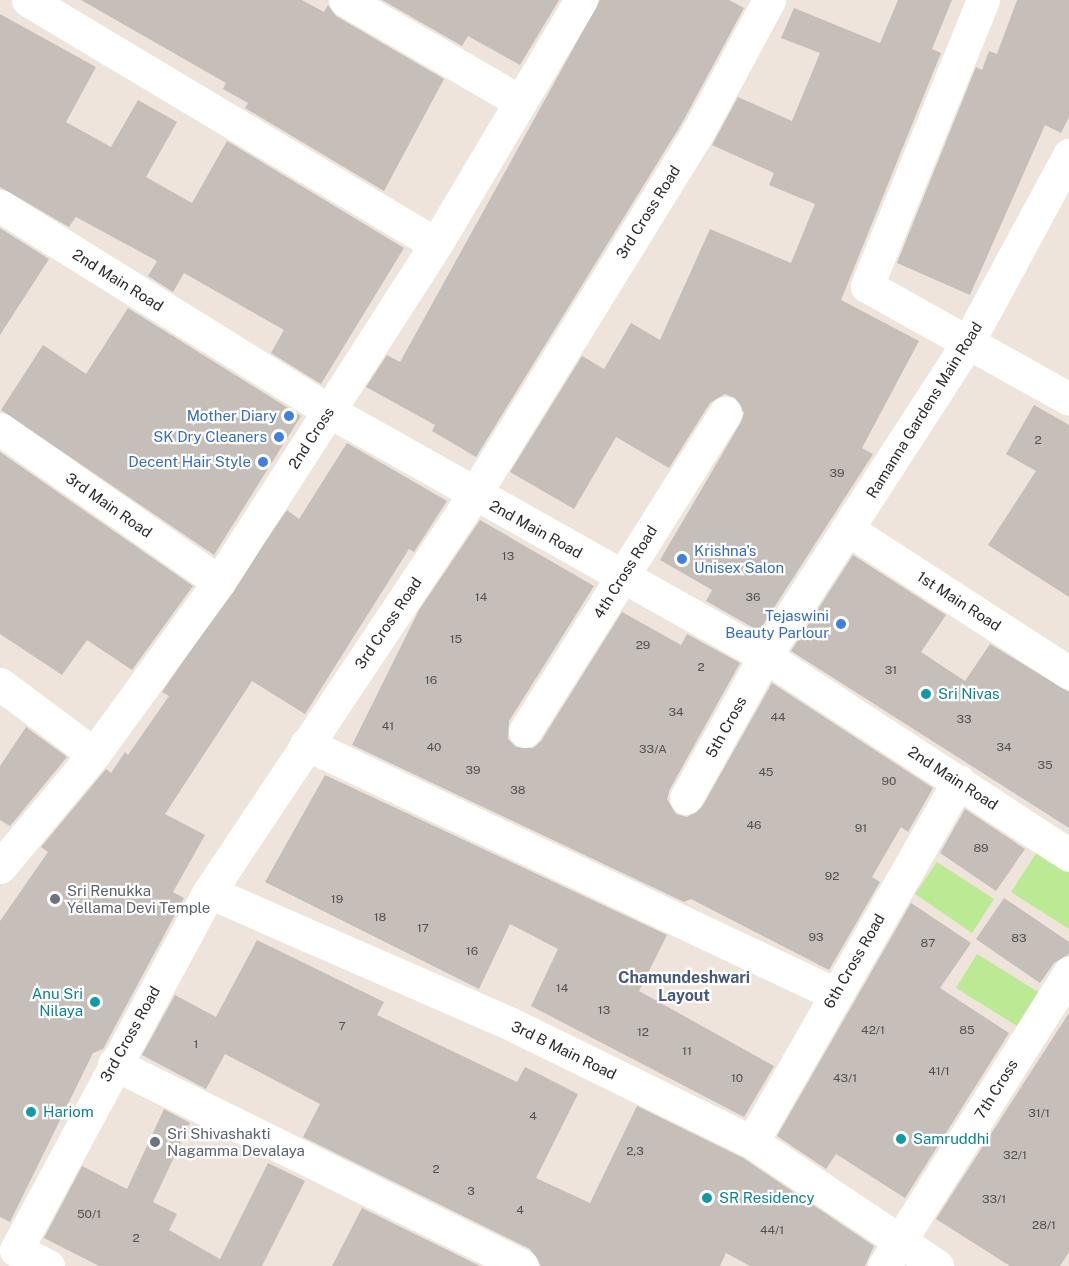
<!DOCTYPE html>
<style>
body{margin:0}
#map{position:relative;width:1069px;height:1266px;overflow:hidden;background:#eee4dc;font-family:"Public Sans",sans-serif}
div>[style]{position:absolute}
.green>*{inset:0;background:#bce993}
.building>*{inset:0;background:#c6beb8}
.minor>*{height:33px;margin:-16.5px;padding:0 16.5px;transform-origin:16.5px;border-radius:16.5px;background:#fff}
.dots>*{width:16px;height:16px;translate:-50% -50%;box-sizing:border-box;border:3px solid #fff;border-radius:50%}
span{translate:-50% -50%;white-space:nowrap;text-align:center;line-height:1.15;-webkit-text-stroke:4.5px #fff;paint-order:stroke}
.number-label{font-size:12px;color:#52504e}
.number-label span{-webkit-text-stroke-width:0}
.street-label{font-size:15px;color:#2b2b2b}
.shop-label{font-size:15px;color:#366cbe}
.right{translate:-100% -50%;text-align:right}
.left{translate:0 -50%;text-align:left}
.culture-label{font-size:15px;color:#0d838f}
.worship-label{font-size:15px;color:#5b616d}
.neighbourhood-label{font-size:16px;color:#475880;font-weight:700}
</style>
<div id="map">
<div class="green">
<div style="clip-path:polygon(1041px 846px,1069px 864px,1069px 929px,1011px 892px)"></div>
<div style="clip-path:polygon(937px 862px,994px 899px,972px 933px,915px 894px)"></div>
<div style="clip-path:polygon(977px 954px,1038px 992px,1017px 1026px,956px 988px)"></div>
</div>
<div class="building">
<div style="clip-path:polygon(81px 0,302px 0,324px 12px,328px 5px,336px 16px,444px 79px,384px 191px,245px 108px,248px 103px,223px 89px,226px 83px)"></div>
<div style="clip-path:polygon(382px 0,559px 0,520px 65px,468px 36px,462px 46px)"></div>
<div style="clip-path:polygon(600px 0,729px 0,744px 8px,682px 123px,476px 457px,432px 431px,435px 425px,366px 387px,387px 355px,400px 362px)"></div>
<div style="clip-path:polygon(898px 0,952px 0,932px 49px,941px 53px,841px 300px,919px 341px,862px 448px,873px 454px,759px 631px,706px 601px,712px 590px,660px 560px,741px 422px,744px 413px,735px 398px,725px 394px,710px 403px,669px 468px,616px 437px,574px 509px,510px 472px,582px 356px,604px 369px,631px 323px,660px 340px,710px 229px,791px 263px,815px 204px,769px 185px,774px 173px,712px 145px,738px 97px,792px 121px,820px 53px,781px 38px,794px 8px,880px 43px)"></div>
<div style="clip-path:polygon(1017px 0,1069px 0,1069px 117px,1061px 133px,1045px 125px,970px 295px,897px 263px,976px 67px,982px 70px,989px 51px,997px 54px)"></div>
<div style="clip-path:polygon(0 14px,96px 67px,66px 122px,111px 147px,138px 100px,177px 122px,146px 177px,192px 203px,227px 141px,404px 248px,321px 384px,271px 353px,284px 330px,184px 273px,173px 292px,148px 276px,157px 261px,76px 217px,69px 227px,0 187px)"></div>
<div style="clip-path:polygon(0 228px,49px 259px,0 335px)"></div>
<div style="clip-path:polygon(128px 308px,301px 416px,214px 555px,1px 410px,43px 345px,86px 374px)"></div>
<div style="clip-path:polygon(1034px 405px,1069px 425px,1069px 597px,988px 545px,1036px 471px,1006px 454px)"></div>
<div style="clip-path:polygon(347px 443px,447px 501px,414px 552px,409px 549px,305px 714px,252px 681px,165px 814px,205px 835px,173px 892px,184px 898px,103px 1049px,93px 1053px,10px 1222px,0 1217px,0 921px,48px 852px,41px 847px,106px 769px,111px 773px,125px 752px,128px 755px,169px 696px,162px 692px,287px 510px,299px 519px)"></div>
<div style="clip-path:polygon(0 452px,193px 586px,132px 670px,87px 640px,62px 675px,0 634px)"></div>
<div style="clip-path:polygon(480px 520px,594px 586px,509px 721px,508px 739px,516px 747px,533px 748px,541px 741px,622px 612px,681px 645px,687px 634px,740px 663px,670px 789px,667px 799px,676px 814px,687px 817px,702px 807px,772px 683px,933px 788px,908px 832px,901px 827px,872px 877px,880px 882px,829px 970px,691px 899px,684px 902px,352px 745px,419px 610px)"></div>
<div style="clip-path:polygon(853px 555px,946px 615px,921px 652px,965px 681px,990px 644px,1069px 692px,1069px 828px,791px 651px)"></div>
<div style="clip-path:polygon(26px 727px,67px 757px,10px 826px,0 820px,0 766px)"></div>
<div style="clip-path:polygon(325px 775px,667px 935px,639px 991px,774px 1066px,744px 1117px,531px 1006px,558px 949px,510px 924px,479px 989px,265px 882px)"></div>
<div style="clip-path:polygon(965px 809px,1025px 849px,996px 891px,940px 853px)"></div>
<div style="clip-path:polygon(1004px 898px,1069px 942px,1069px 954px,1054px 963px,1040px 983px,976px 939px)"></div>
<div style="clip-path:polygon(911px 903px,971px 943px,940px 988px,1009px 1033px,905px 1198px,836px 1154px,826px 1169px,777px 1136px)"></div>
<div style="clip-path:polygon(257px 940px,384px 1002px,377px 1015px,517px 1082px,525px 1067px,578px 1094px,536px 1178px,590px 1203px,637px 1106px,743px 1158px,874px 1246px,865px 1266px,750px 1266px,726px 1253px,720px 1266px,541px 1266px,530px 1249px,303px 1137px,320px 1104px,225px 1054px,206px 1089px,142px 1055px,175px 995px,216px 1017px)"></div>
<div style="clip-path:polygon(1069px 1013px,1069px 1252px,1060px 1266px,1010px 1266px,936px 1219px)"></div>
<div style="clip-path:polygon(164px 1109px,190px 1123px,153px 1202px,177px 1214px,169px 1230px,220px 1259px,268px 1163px,305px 1181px,262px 1266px,99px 1266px,44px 1238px,82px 1166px,127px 1189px)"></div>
<div style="clip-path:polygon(362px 1208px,480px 1266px,332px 1266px)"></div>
</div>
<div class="minor">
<div style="left:28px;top:0;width:475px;rotate:30.9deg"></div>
<div style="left:345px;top:0;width:203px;rotate:30.1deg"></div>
<div style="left:983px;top:0;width:309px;rotate:112.1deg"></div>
<div style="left:867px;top:286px;width:231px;rotate:29.2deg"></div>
<div style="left:0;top:206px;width:388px;rotate:31.9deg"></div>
<div style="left:329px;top:411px;width:500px;rotate:29.33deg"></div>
<div style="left:765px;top:656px;width:363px;rotate:33.2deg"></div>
<div style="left:0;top:429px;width:267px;rotate:34.9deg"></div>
<div style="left:849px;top:530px;width:262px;rotate:33deg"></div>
<div style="left:0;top:684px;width:117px;rotate:36.7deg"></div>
<div style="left:525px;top:731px;width:376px;rotate:-57.8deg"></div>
<div style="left:306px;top:744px;width:585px;rotate:25.29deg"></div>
<div style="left:686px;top:798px;width:162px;rotate:-60.9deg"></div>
<div style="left:765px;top:656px;width:374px;rotate:-57.1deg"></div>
<div style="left:968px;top:342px;width:213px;rotate:-61.6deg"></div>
<div style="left:0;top:867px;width:147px;rotate:-50.2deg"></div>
<div style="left:94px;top:754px;width:213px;rotate:-54deg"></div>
<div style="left:219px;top:582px;width:402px;rotate:-57.3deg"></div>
<div style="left:436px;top:244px;width:284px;rotate:-59.3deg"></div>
<div style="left:209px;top:892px;width:327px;rotate:23.6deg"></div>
<div style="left:509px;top:1023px;width:271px;rotate:26.1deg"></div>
<div style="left:752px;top:1142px;width:223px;rotate:33.8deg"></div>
<div style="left:114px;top:1064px;width:455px;rotate:26.3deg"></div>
<div style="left:752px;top:1142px;width:416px;rotate:-60.2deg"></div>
<div style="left:48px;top:1266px;width:36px;rotate:-153deg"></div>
<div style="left:16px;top:1250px;width:407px;rotate:-61.7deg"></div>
<div style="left:209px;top:892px;width:477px;rotate:-56.3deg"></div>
<div style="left:474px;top:495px;width:427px;rotate:-58.3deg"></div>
<div style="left:698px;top:132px;width:150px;rotate:-61.7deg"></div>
<div style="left:884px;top:1266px;width:347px;rotate:-57.7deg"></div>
</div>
<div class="dots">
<div style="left:289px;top:416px;background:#3f7fe0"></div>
<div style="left:279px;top:437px;background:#3f7fe0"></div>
<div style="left:263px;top:462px;background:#3f7fe0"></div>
<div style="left:682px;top:559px;background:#3f7fe0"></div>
<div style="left:841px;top:624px;background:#3f7fe0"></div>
<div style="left:926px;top:694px;background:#0f9aa8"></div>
<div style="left:55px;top:899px;background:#6b7280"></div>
<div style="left:95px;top:1002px;background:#0f9aa8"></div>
<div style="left:31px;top:1112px;background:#0f9aa8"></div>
<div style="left:901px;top:1139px;background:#0f9aa8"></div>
<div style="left:155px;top:1142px;background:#6b7280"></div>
<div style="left:707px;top:1198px;background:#0f9aa8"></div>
</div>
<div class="number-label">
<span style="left:1038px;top:441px">2</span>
<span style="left:837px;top:474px">39</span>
<span style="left:508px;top:557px">13</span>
<span style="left:481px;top:598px">14</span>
<span style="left:753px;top:598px">36</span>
<span style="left:456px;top:640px">15</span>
<span style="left:643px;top:646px">29</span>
<span style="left:701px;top:668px">2</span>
<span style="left:891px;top:671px">31</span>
<span style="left:431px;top:681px">16</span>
<span style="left:676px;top:713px">34</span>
<span style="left:778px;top:718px">44</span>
<span style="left:964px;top:720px">33</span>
<span style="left:388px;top:727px">41</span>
<span style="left:434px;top:748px">40</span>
<span style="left:1004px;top:748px">34</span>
<span style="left:653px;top:750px">33/A</span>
<span style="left:1045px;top:766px">35</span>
<span style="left:473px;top:771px">39</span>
<span style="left:766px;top:773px">45</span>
<span style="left:889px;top:782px">90</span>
<span style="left:518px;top:791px">38</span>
<span style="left:754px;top:826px">46</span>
<span style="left:861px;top:829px">91</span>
<span style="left:981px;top:849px">89</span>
<span style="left:832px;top:877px">92</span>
<span style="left:337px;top:900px">19</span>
<span style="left:380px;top:918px">18</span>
<span style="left:423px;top:929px">17</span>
<span style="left:816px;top:938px">93</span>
<span style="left:1019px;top:939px">83</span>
<span style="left:928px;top:944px">87</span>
<span style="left:472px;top:952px">16</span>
<span style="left:562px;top:989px">14</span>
<span style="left:604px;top:1011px">13</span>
<span style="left:342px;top:1027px">7</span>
<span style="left:873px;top:1031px">42/1</span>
<span style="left:967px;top:1031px">85</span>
<span style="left:643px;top:1033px">12</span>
<span style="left:196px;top:1045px">1</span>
<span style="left:687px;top:1052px">11</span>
<span style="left:939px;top:1072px">41/1</span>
<span style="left:737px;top:1079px">10</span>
<span style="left:845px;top:1079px">43/1</span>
<span style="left:1039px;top:1114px">31/1</span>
<span style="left:533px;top:1117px">4</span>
<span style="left:635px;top:1152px">2,3</span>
<span style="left:1015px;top:1156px">32/1</span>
<span style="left:436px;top:1170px">2</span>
<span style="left:471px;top:1192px">3</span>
<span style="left:994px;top:1200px">33/1</span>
<span style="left:520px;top:1211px">4</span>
<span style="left:89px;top:1215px">50/1</span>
<span style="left:1044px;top:1226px">28/1</span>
<span style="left:772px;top:1231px">44/1</span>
<span style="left:136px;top:1239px">2</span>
</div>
<div class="street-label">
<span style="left:648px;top:212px;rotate:-58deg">3rd Cross Road</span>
<span style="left:118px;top:280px;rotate:32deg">2nd Main Road</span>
<span style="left:924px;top:410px;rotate:-58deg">Ramanna Gardens Main Road</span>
<span style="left:311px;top:438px;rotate:-57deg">2nd Cross</span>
<span style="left:109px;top:505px;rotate:35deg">3rd Main Road</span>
<span style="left:536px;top:529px;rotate:29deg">2nd Main Road</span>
<span style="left:625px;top:572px;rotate:-58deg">4th Cross Road</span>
<span style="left:959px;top:601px;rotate:33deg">1st Main Road</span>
<span style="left:388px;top:623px;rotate:-56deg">3rd Cross Road</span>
<span style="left:726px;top:727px;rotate:-61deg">5th Cross</span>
<span style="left:953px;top:778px;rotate:33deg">2nd Main Road</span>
<span style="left:854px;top:961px;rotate:-60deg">6th Cross Road</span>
<span style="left:130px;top:1034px;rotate:-61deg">3rd Cross Road</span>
<span style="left:564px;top:1050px;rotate:26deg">3rd B Main Road</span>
<span style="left:996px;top:1089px;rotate:-58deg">7th Cross</span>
</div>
<div class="shop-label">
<span class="right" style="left:277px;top:416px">Mother Diary</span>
<span class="right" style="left:267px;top:437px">SK Dry Cleaners</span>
<span class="right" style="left:251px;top:462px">Decent Hair Style</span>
<span class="left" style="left:694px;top:559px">Krishna's<br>Unisex Salon</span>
<span class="right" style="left:829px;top:624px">Tejaswini<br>Beauty Parlour</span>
</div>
<div class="culture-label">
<span class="left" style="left:938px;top:694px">Sri Nivas</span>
<span class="right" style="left:83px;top:1002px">Anu Sri<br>Nilaya</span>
<span class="left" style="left:43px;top:1112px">Hariom</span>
<span class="left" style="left:913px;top:1139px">Samruddhi</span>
<span class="left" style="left:719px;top:1198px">SR Residency</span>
</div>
<div class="worship-label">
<span class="left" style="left:67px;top:899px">Sri Renukka<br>Yellama Devi Temple</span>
<span class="left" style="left:167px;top:1142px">Sri Shivashakti<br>Nagamma Devalaya</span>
</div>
<div class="neighbourhood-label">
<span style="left:684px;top:987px">Chamundeshwari<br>Layout</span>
</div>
</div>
